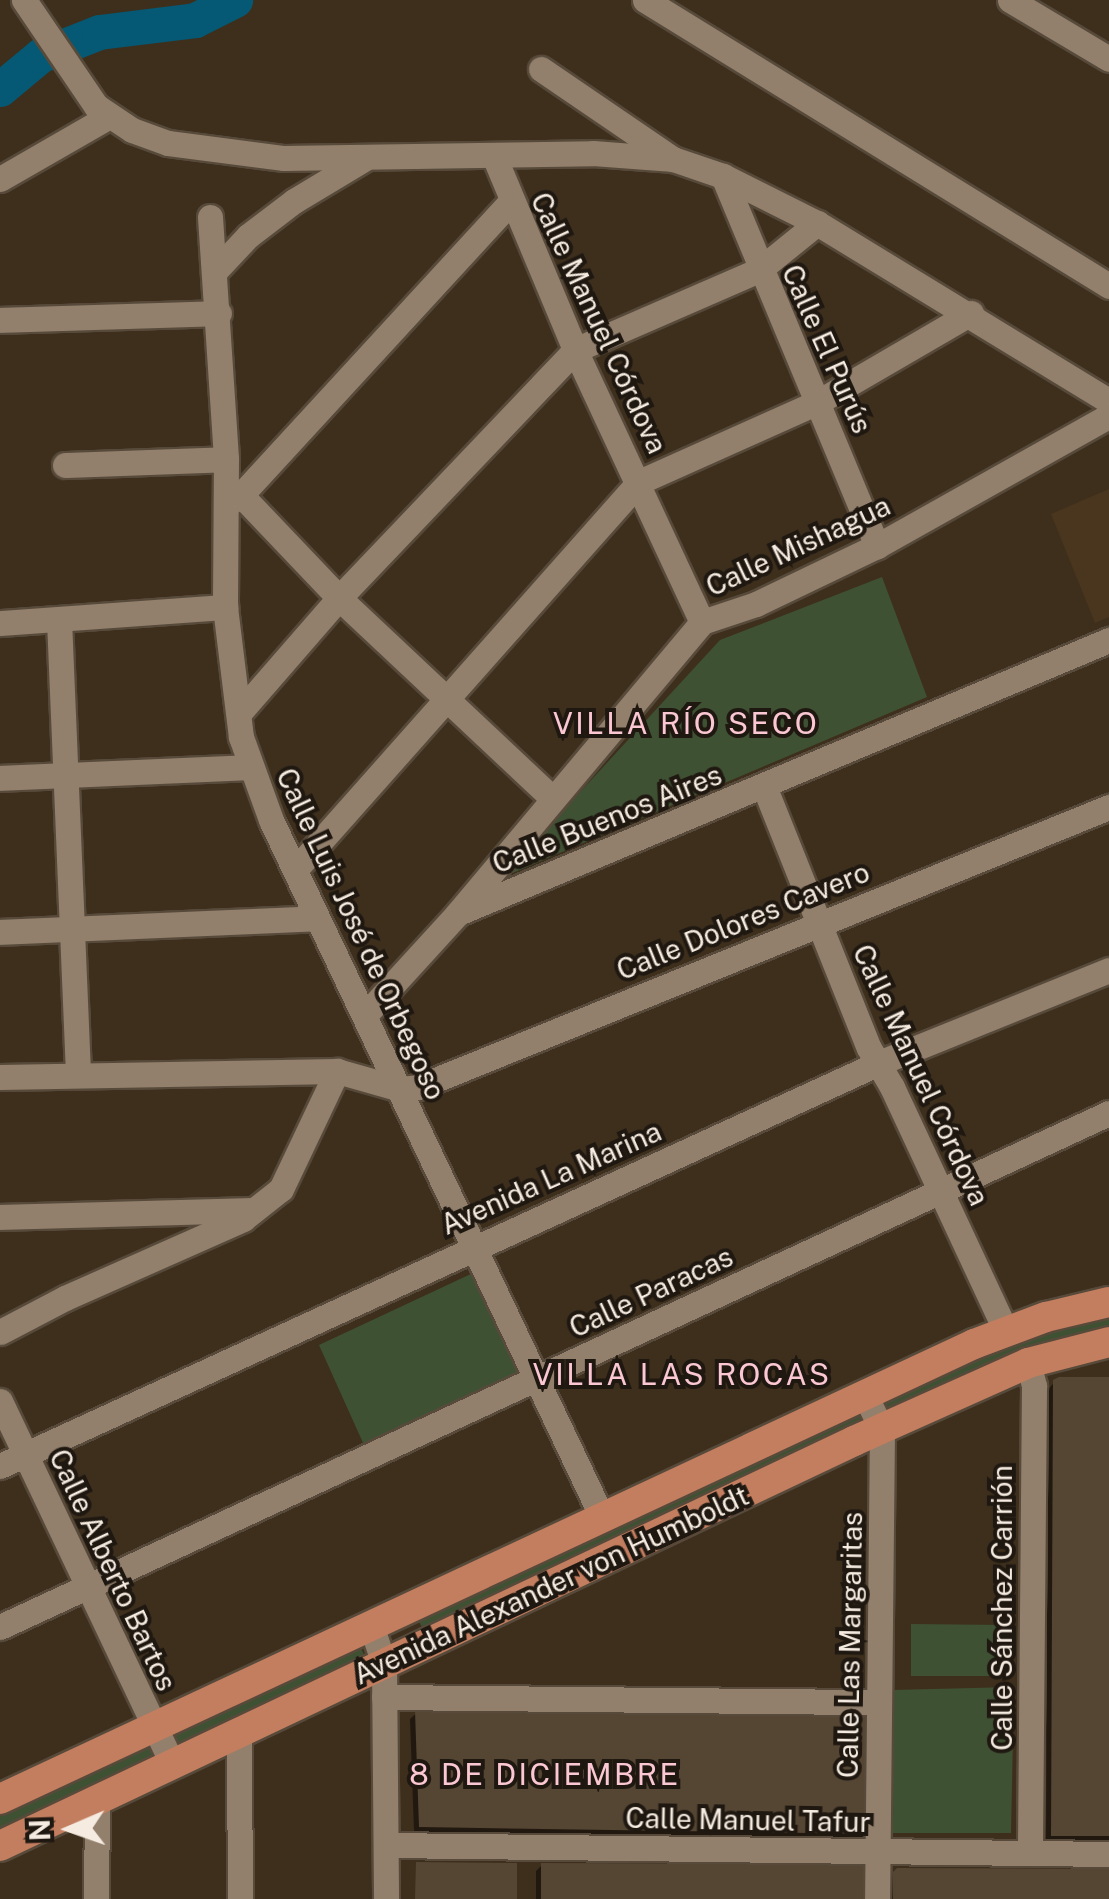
<!DOCTYPE html>
<meta charset="utf-8">
<style>
body{margin:0}
#map{position:relative;width:1109px;height:1899px;overflow:hidden;background:#3e2f1d;font-family:"Public Sans",sans-serif}
div>[style]{position:absolute}
.built>*{inset:0;background:#4a361e}
.green>*{inset:0;background:#3f5133}
.shadow>*{inset:0;background:#0007}
.river>*{height:35px;margin:-17.5px;padding:0 17.5px;transform-origin:17.5px;border-radius:17.5px;background:#055974}
.building>*{inset:0;background:#554533}
.roads{filter:drop-shadow(2px 0 #574a3a) drop-shadow(-2px 0 #574a3a) drop-shadow(0 2px #574a3a) drop-shadow(0 -2px #574a3a)}
.minor>*{height:25px;margin:-12.5px;padding:0 12.5px;transform-origin:12.5px;border-radius:12.5px;background:#92806c}
.major>*{height:30px;margin:-15px;padding:0 15px;transform-origin:15px;border-radius:15px;background:#c37d5f}
span{translate:-50% -50%;white-space:nowrap;text-align:center;line-height:1.15;-webkit-text-stroke:8px #1f1811;paint-order:stroke}
.street-label{font-size:28px;color:#f5ebe0}
.neighbourhood-label{font-size:30px;color:#fac7d2;letter-spacing:2.5px}
.north{position:absolute;left:20px;top:1779px;width:100px;height:100px;-webkit-text-stroke:8px #1f1811;paint-order:stroke;rotate:268deg;font-size:28px;font-weight:700;line-height:40px;text-align:center;color:#f5ebe0}
.north::after{content:'';display:block;margin:auto;width:35px;height:45px;background:#f5ebe0;clip-path:polygon(50% 0,100% 100%,50% 72%,0 100%)}
</style>
<div id="map">
<div class="built">
<div style="clip-path:polygon(1109px 489px,1109px 617px,1095px 623px,1051px 514px)"></div>
</div>
<div class="green">
<div style="clip-path:polygon(882px 577px,927px 697px,501px 878px,720px 640px)"></div>
<div style="clip-path:polygon(473px 1273px,519px 1374px,364px 1445px,319px 1345px)"></div>
<div style="clip-path:polygon(1109px 1310px,1109px 1333px,425px 1633px,416px 1616px,1007px 1339px)"></div>
<div style="clip-path:polygon(911px 1624px,1006px 1625px,1006px 1676px,911px 1676px)"></div>
<div style="clip-path:polygon(357px 1641px,367px 1660px,0 1833px,0 1810px)"></div>
<div style="clip-path:polygon(1014px 1687px,1011px 1833px,890px 1833px,892px 1690px)"></div>
</div>
<div class="shadow">
<div style="clip-path:polygon(1109px 1382px,1109px 1841px,1046px 1841px,1048px 1389px,1054px 1383px)"></div>
<div style="clip-path:polygon(421px 1709px,871px 1829px,860px 1839px,414px 1832px,410px 1719px)"></div>
<div style="clip-path:polygon(542px 1865px,869px 1899px,536px 1899px,536px 1871px)"></div>
<div style="clip-path:polygon(1109px 1871px,1109px 1899px,888px 1899px,888px 1880px,894px 1874px)"></div>
</div>
<div class="river">
<div style="left:0;top:89px;width:53px;rotate:-39.7deg"></div>
<div style="left:41px;top:55px;width:62px;rotate:-21.6deg"></div>
<div style="left:99px;top:32px;width:97px;rotate:-7.1deg"></div>
<div style="left:195px;top:20px;width:45px;rotate:-26.6deg"></div>
</div>
<div class="building">
<div style="clip-path:polygon(1059px 1377px,1109px 1377px,1109px 1836px,1051px 1836px,1053px 1380px)"></div>
<div style="clip-path:polygon(420px 1707px,869px 1708px,869px 1834px,419px 1827px,415px 1711px)"></div>
<div style="clip-path:polygon(416px 1862px,517px 1863px,517px 1899px,415px 1899px)"></div>
<div style="clip-path:polygon(541px 1863px,871px 1864px,872px 1899px,541px 1899px)"></div>
<div style="clip-path:polygon(897px 1868px,1109px 1869px,1109px 1899px,893px 1899px,893px 1872px)"></div>
</div>
<div class="roads">
<div class="minor">
<div style="left:24px;top:0;width:128px;rotate:55.8deg"></div>
<div style="left:96px;top:106px;width:43px;rotate:33.7deg"></div>
<div style="left:132px;top:130px;width:38px;rotate:20deg"></div>
<div style="left:168px;top:143px;width:117px;rotate:7.4deg"></div>
<div style="left:284px;top:158px;width:309px;rotate:-0.9deg"></div>
<div style="left:593px;top:153px;width:80px;rotate:4.3deg"></div>
<div style="left:673px;top:159px;width:53px;rotate:18.8deg"></div>
<div style="left:723px;top:176px;width:105px;rotate:26.6deg"></div>
<div style="left:817px;top:223px;width:342px;rotate:31.4deg"></div>
<div style="left:645px;top:0;width:545px;rotate:31.65deg"></div>
<div style="left:1010px;top:0;width:115px;rotate:30.8deg"></div>
<div style="left:541px;top:69px;width:160px;rotate:34.3deg"></div>
<div style="left:494px;top:156px;width:210px;rotate:67.3deg"></div>
<div style="left:575px;top:350px;width:300px;rotate:65deg"></div>
<div style="left:723px;top:176px;width:401px;rotate:67.4deg"></div>
<div style="left:0;top:179px;width:125px;rotate:-29.9deg"></div>
<div style="left:210px;top:217px;width:243px;rotate:86.2deg"></div>
<div style="left:226px;top:459px;width:148px;rotate:90.4deg"></div>
<div style="left:225px;top:607px;width:131px;rotate:83deg"></div>
<div style="left:241px;top:737px;width:88px;rotate:70.1deg"></div>
<div style="left:271px;top:820px;width:772px;rotate:64.6deg"></div>
<div style="left:217px;top:269px;width:45px;rotate:-46.8deg"></div>
<div style="left:248px;top:236px;width:58px;rotate:-37.3deg"></div>
<div style="left:294px;top:201px;width:82px;rotate:-31deg"></div>
<div style="left:0;top:320px;width:219px;rotate:-1.8deg"></div>
<div style="left:65px;top:465px;width:161px;rotate:-2.1deg"></div>
<div style="left:241px;top:495px;width:398px;rotate:-47.4deg"></div>
<div style="left:226px;top:505px;width:18px;rotate:-34deg"></div>
<div style="left:241px;top:495px;width:142px;rotate:46.4deg"></div>
<div style="left:339px;top:598px;width:291px;rotate:43.2deg"></div>
<div style="left:59px;top:620px;width:455px;rotate:87.6deg"></div>
<div style="left:0;top:623px;width:226px;rotate:-4.1deg"></div>
<div style="left:239px;top:713px;width:152px;rotate:-49deg"></div>
<div style="left:339px;top:598px;width:342px;rotate:-46.4deg"></div>
<div style="left:575px;top:350px;width:201px;rotate:-23.5deg"></div>
<div style="left:759px;top:270px;width:75px;rotate:-39deg"></div>
<div style="left:0;top:778px;width:251px;rotate:-2.5deg"></div>
<div style="left:764px;top:786px;width:282px;rotate:68.2deg"></div>
<div style="left:869px;top:1048px;width:45px;rotate:59.5deg"></div>
<div style="left:892px;top:1087px;width:269px;rotate:65deg"></div>
<div style="left:295px;top:870px;width:519px;rotate:-48.44deg"></div>
<div style="left:639px;top:482px;width:196px;rotate:-24.1deg"></div>
<div style="left:818px;top:402px;width:177px;rotate:-30.2deg"></div>
<div style="left:463px;top:911px;width:701px;rotate:-22.76deg"></div>
<div style="left:0;top:932px;width:316px;rotate:-2.5deg"></div>
<div style="left:365px;top:1015px;width:138px;rotate:-47.6deg"></div>
<div style="left:458px;top:913px;width:380px;rotate:-50deg"></div>
<div style="left:702px;top:622px;width:57px;rotate:-18.4deg"></div>
<div style="left:756px;top:604px;width:134px;rotate:-25.6deg"></div>
<div style="left:877px;top:546px;width:266px;rotate:-29.3deg"></div>
<div style="left:0;top:1077px;width:337px;rotate:-1deg"></div>
<div style="left:337px;top:1071px;width:66px;rotate:15.9deg"></div>
<div style="left:400px;top:1089px;width:18px;rotate:-6deg"></div>
<div style="left:418px;top:1087px;width:746px;rotate:-22.06deg"></div>
<div style="left:0;top:1217px;width:250px;rotate:-1.6deg"></div>
<div style="left:0;top:1332px;width:73px;rotate:-27.6deg"></div>
<div style="left:65px;top:1298px;width:195px;rotate:-23.9deg"></div>
<div style="left:243px;top:1219px;width:48px;rotate:-38.3deg"></div>
<div style="left:281px;top:1189px;width:131px;rotate:-64.6deg"></div>
<div style="left:1028px;top:1363px;width:24px;rotate:75deg"></div>
<div style="left:1034px;top:1386px;width:467px;rotate:90.5deg"></div>
<div style="left:865px;top:1395px;width:39px;rotate:64deg"></div>
<div style="left:882px;top:1430px;width:469px;rotate:90.6deg"></div>
<div style="left:0;top:1401px;width:402px;rotate:64.6deg"></div>
<div style="left:0;top:1466px;width:967px;rotate:-24.63deg"></div>
<div style="left:879px;top:1063px;width:248px;rotate:-22deg"></div>
<div style="left:371px;top:1625px;width:41px;rotate:71.6deg"></div>
<div style="left:384px;top:1664px;width:235px;rotate:89.5deg"></div>
<div style="left:0;top:1627px;width:1222px;rotate:-24.87deg"></div>
<div style="left:384px;top:1697px;width:495px;rotate:0.6deg"></div>
<div style="left:239px;top:1732px;width:167px;rotate:89.7deg"></div>
<div style="left:386px;top:1845px;width:723px;rotate:0.71deg"></div>
<div style="left:96px;top:1899px;width:99px;rotate:-89.4deg"></div>
</div>
<div class="major">
<div style="left:0;top:1799px;width:1075px;rotate:-25.04deg"></div>
<div style="left:974px;top:1344px;width:77px;rotate:-20.6deg"></div>
<div style="left:1046px;top:1317px;width:65px;rotate:-13.4deg"></div>
<div style="left:0;top:1846px;width:945px;rotate:-25.37deg"></div>
<div style="left:854px;top:1441px;width:191px;rotate:-24.1deg"></div>
<div style="left:1028px;top:1363px;width:84px;rotate:-14.5deg"></div>
</div>
</div>
<div class="street-label">
<span style="left:599px;top:323px;rotate:65deg">Calle Manuel Córdova</span>
<span style="left:827px;top:349px;rotate:66deg">Calle El Purús</span>
<span style="left:798px;top:546px;rotate:-25deg">Calle Mishagua</span>
<span style="left:607px;top:819px;rotate:-22deg">Calle Buenos Aires</span>
<span style="left:743px;top:921px;rotate:-22deg">Calle Dolores Cavero</span>
<span style="left:361px;top:934px;rotate:65deg">Calle Luis José de Orbegoso</span>
<span style="left:921px;top:1075px;rotate:65deg">Calle Manuel Córdova</span>
<span style="left:551px;top:1178px;rotate:-24deg">Avenida La Marina</span>
<span style="left:651px;top:1292px;rotate:-25deg">Calle Paracas</span>
<span style="left:113px;top:1570px;rotate:65deg">Calle Alberto Bartos</span>
<span style="left:551px;top:1585px;rotate:-25deg">Avenida Alexander von Humboldt</span>
<span style="left:1002px;top:1608px;rotate:-90deg">Calle Sánchez Carrión</span>
<span style="left:850px;top:1645px;rotate:-89deg">Calle Las Margaritas</span>
<span style="left:748px;top:1820px;rotate:1deg">Calle Manuel Tafur</span>
</div>
<div class="neighbourhood-label">
<span style="left:686px;top:723px">VILLA RÍO SECO</span>
<span style="left:682px;top:1374px">VILLA LAS ROCAS</span>
<span style="left:545px;top:1774px">8 DE DICIEMBRE</span>
</div>
<div class="north">N</div>
</div>
